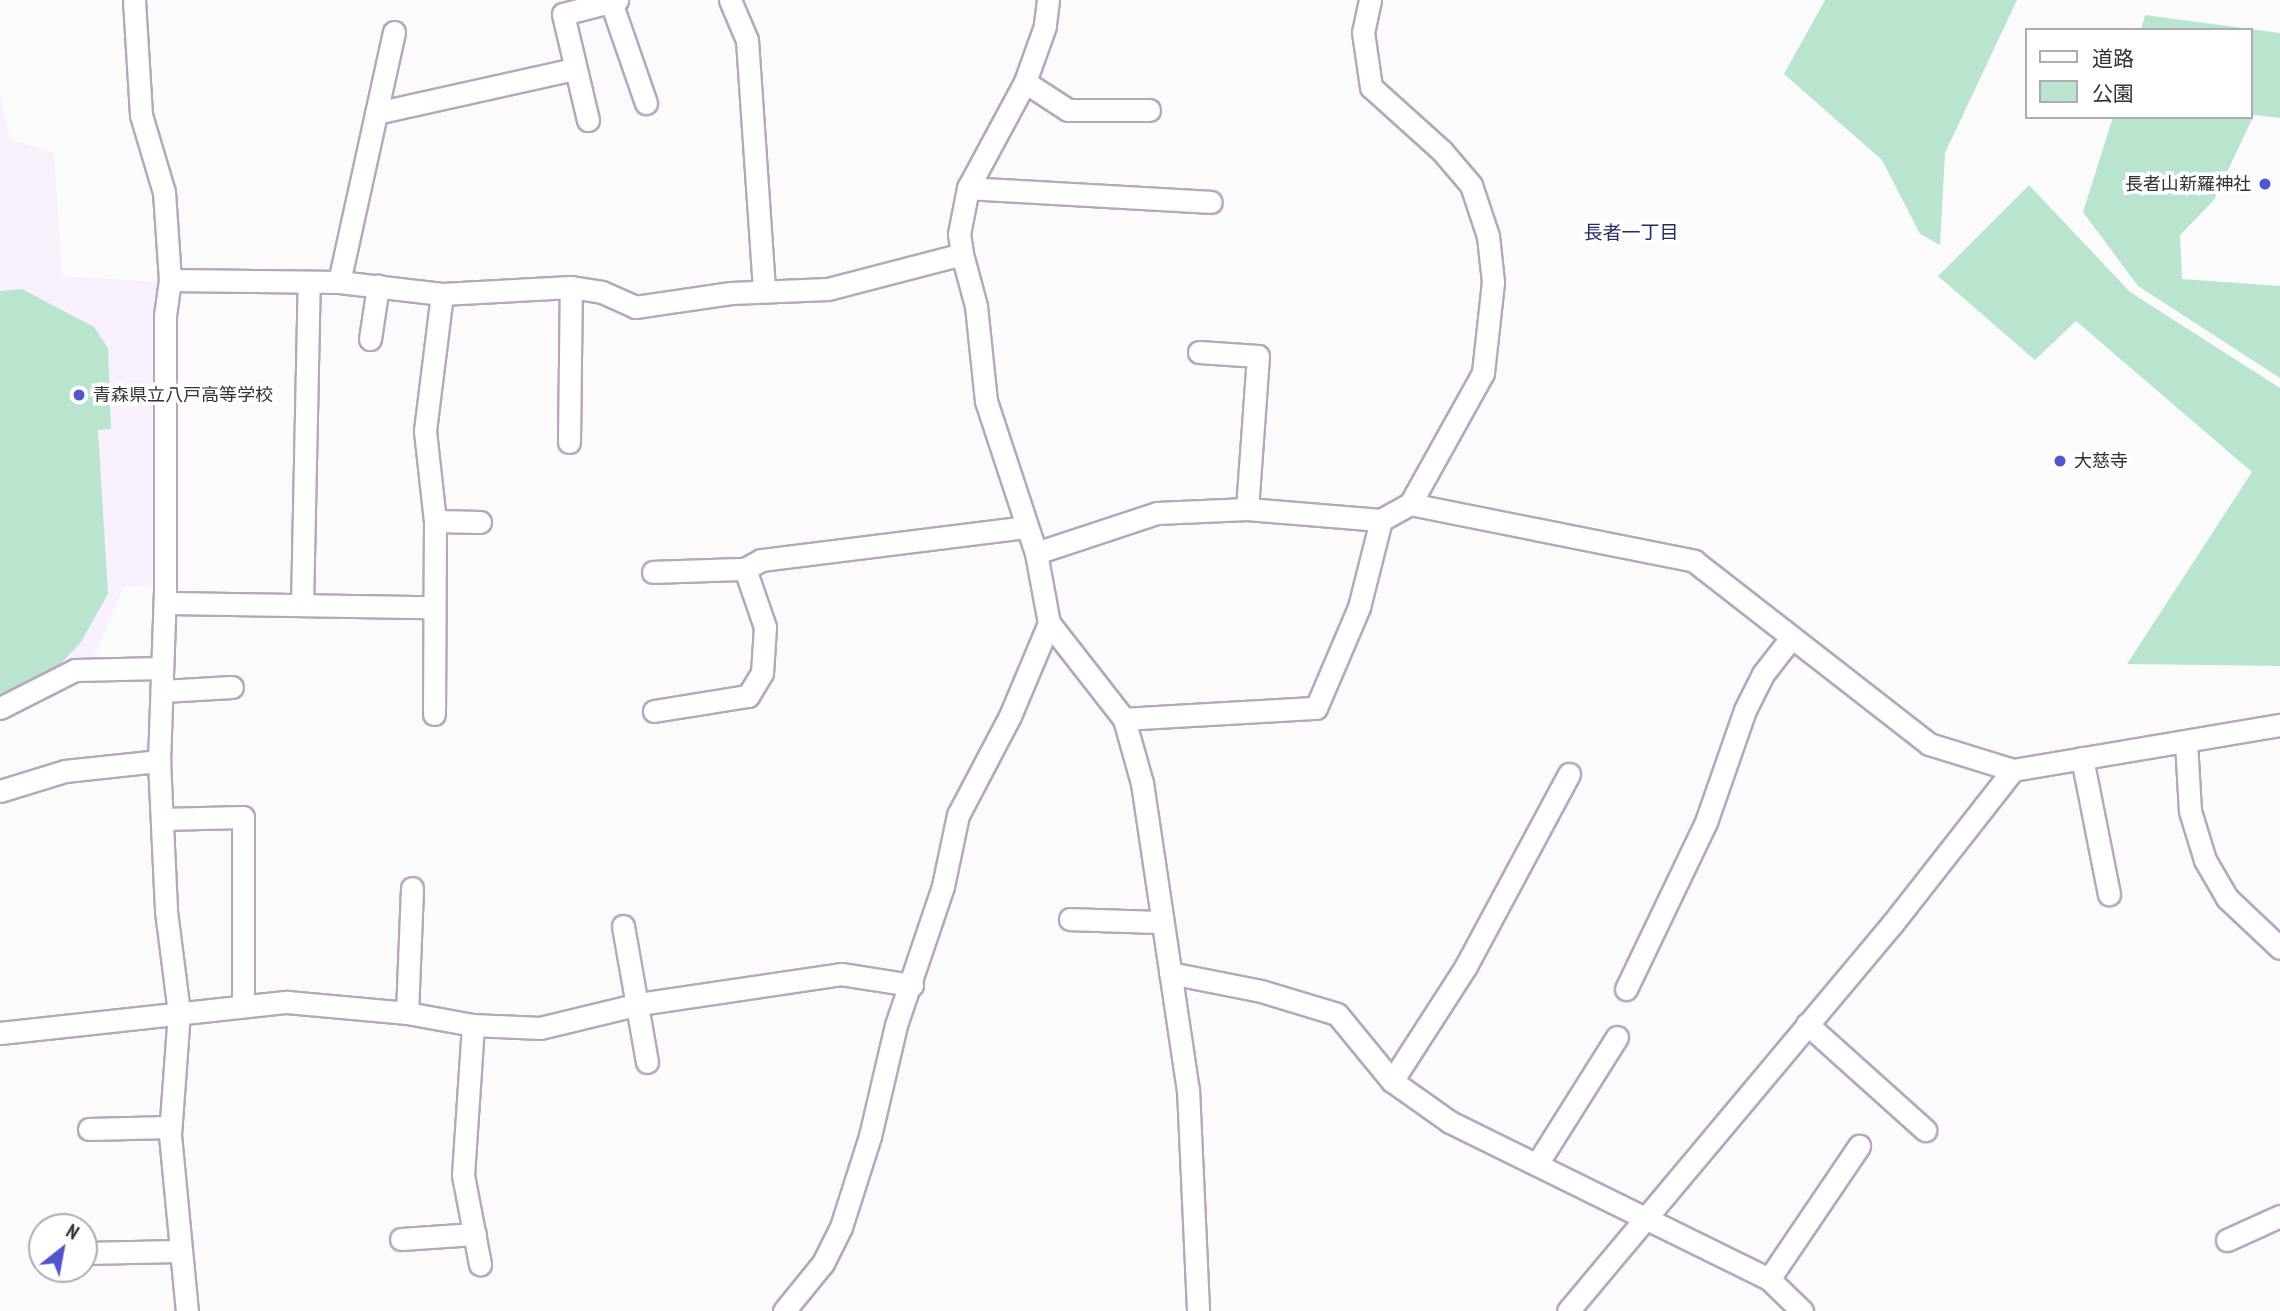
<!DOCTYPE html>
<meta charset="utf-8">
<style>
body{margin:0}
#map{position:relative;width:2280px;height:1311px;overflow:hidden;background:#fbfbfb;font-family:"PT Sans Narrow","Noto Sans JP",sans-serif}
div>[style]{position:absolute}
.built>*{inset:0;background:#f9f0fe}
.green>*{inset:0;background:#b9e5cf}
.roads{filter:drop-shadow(2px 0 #b8a6c1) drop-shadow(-2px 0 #b8a6c1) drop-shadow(0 2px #b8a6c1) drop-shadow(0 -2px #b8a6c1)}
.minor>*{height:21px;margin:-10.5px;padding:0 10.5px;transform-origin:10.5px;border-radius:10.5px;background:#fff}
.dots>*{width:19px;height:19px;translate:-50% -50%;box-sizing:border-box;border:4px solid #fff;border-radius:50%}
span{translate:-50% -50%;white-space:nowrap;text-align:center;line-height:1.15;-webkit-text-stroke:7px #fff;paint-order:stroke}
.poi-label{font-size:18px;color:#37303b}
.right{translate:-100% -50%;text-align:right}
.left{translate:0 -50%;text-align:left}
.neighbourhood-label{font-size:19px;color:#262b64}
.legend{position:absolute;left:2025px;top:28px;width:228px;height:91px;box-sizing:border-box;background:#fff;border:2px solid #afacb1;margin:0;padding:9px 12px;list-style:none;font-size:21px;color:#37303b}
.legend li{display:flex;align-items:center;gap:14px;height:35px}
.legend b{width:35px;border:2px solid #afacb1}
.north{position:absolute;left:28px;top:1213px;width:70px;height:70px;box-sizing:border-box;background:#fff;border:2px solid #afacb1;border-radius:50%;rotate:31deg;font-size:19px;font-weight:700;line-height:28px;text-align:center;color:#37303b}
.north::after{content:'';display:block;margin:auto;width:24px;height:32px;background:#5056cc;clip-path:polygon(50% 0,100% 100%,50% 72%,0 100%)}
</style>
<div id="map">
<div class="built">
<div style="clip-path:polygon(0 95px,10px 139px,54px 153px,62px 276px,159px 282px,156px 586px,123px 587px,91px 664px,0 702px)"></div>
</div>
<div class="green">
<div style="clip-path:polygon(1825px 0,2017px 0,1945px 153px,1940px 245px,1920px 234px,1882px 160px,1784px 74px)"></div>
<div style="clip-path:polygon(2145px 15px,2280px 33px,2280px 118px,2254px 115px,2214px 200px,2180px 235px,2182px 279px,2280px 286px,2280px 378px,2138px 286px,2083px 212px,2113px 117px,2250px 117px,2250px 30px,2141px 30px)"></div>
<div style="clip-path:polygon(2029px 185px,2130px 292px,2280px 388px,2280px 666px,2127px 664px,2252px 472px,2076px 321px,2035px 360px,1938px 276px)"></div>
<div style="clip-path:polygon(22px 289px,94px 327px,108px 348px,111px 429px,98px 430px,108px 594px,81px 642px,52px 673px,0 701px,0 291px)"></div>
</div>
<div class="roads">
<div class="minor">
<div style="left:134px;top:0;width:115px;rotate:86.5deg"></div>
<div style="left:141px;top:115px;width:80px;rotate:73.4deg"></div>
<div style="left:164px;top:192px;width:88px;rotate:86.1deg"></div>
<div style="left:170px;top:280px;width:36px;rotate:98deg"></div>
<div style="left:165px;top:316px;width:274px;rotate:90deg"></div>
<div style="left:165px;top:590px;width:171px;rotate:92deg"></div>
<div style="left:159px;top:761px;width:150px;rotate:87.3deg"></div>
<div style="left:166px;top:911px;width:102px;rotate:82.7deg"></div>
<div style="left:179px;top:1012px;width:123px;rotate:94.2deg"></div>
<div style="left:170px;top:1135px;width:177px;rotate:84.5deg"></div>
<div style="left:730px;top:0;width:43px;rotate:67deg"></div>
<div style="left:747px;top:40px;width:252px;rotate:86.1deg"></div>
<div style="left:1048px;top:0;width:26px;rotate:97deg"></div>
<div style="left:1045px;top:26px;width:59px;rotate:109.7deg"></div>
<div style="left:1025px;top:82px;width:120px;rotate:118.3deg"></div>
<div style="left:968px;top:188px;width:47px;rotate:101.1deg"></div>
<div style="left:959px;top:234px;width:20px;rotate:81deg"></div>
<div style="left:962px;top:254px;width:54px;rotate:74.9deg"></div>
<div style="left:976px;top:306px;width:96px;rotate:84deg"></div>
<div style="left:986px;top:401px;width:160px;rotate:71.8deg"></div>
<div style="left:1036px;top:553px;width:71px;rotate:79.5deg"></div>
<div style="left:1049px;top:623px;width:122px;rotate:52deg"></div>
<div style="left:1124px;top:719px;width:66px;rotate:74.3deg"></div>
<div style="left:1142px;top:783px;width:309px;rotate:81.5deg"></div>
<div style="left:1188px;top:1089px;width:222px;rotate:87.4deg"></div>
<div style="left:1370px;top:0;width:33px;rotate:102deg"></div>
<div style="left:1363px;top:32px;width:56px;rotate:81.7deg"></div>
<div style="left:1371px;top:87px;width:96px;rotate:42deg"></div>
<div style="left:1442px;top:151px;width:45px;rotate:49.5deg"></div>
<div style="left:1471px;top:185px;width:54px;rotate:71.6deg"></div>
<div style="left:1488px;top:236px;width:46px;rotate:83.8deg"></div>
<div style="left:1493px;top:282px;width:92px;rotate:96.3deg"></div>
<div style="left:1483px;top:373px;width:150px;rotate:119.1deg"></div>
<div style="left:611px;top:2px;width:107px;rotate:70.9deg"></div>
<div style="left:1025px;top:82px;width:51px;rotate:33.1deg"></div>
<div style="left:1068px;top:110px;width:81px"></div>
<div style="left:376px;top:113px;width:204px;rotate:-12.5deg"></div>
<div style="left:588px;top:120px;width:109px;rotate:-103.3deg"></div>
<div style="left:563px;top:14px;width:56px;rotate:-14.5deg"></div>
<div style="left:968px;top:188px;width:243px;rotate:3.3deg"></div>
<div style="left:170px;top:280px;width:169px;rotate:0.7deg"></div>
<div style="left:339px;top:282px;width:104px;rotate:6.6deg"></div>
<div style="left:442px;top:294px;width:129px;rotate:-3.1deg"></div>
<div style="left:571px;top:287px;width:31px;rotate:9deg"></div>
<div style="left:602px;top:292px;width:36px;rotate:24deg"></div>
<div style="left:635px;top:307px;width:97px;rotate:-8.3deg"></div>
<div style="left:731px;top:293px;width:97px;rotate:-2.4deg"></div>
<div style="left:828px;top:289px;width:138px;rotate:-14.6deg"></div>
<div style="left:339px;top:282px;width:256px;rotate:-77.6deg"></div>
<div style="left:442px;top:294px;width:138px;rotate:97.1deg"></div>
<div style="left:425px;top:431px;width:91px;rotate:83.7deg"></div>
<div style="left:435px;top:521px;width:45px;rotate:1.3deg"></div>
<div style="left:370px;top:339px;width:54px;rotate:-81.4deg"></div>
<div style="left:1199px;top:352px;width:59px;rotate:3.9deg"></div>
<div style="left:1258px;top:356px;width:153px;rotate:94.1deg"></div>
<div style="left:569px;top:442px;width:155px;rotate:-89.3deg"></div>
<div style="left:1036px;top:553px;width:127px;rotate:-18.3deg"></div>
<div style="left:1157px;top:513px;width:90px;rotate:-2.5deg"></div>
<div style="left:1247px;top:509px;width:134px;rotate:4.7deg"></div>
<div style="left:1381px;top:520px;width:33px;rotate:-29deg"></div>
<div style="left:1410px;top:504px;width:290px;rotate:11.3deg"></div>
<div style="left:1694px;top:561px;width:298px;rotate:37.9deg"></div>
<div style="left:1929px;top:744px;width:88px;rotate:17.2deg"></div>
<div style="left:2013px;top:770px;width:271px;rotate:-9.6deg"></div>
<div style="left:653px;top:572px;width:92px;rotate:-1.9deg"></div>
<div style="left:165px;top:603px;width:269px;rotate:0.9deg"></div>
<div style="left:302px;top:605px;width:323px;rotate:-88.8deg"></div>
<div style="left:163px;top:691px;width:69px;rotate:-3.3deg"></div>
<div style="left:0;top:708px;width:84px;rotate:-26.9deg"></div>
<div style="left:75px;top:670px;width:87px;rotate:-1.3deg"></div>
<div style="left:654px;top:711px;width:95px;rotate:-9.1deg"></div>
<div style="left:748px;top:696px;width:27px;rotate:-59deg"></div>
<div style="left:762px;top:673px;width:46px;rotate:-86.3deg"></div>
<div style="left:765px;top:627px;width:61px;rotate:-109deg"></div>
<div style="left:745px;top:569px;width:18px;rotate:-29deg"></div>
<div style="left:761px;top:560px;width:266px;rotate:-7.1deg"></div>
<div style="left:434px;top:714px;width:193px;rotate:-89.7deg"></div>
<div style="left:1124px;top:719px;width:192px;rotate:-3.3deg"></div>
<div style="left:1316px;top:708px;width:110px;rotate:-66.9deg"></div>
<div style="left:1359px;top:607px;width:90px;rotate:-75.8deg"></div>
<div style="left:2186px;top:742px;width:69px;rotate:86.7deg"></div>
<div style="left:2190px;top:811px;width:51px;rotate:73deg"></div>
<div style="left:2205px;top:860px;width:44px;rotate:59.9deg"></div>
<div style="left:2227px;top:898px;width:73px;rotate:43.3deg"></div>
<div style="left:2082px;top:758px;width:139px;rotate:78.8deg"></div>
<div style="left:0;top:791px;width:68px;rotate:-17.1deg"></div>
<div style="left:65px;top:771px;width:95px;rotate:-6.1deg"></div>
<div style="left:162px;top:819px;width:81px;rotate:-1.4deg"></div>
<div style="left:243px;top:817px;width:189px;rotate:90deg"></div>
<div style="left:1070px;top:919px;width:92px;rotate:1.9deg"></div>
<div style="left:623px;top:926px;width:138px;rotate:80deg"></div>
<div style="left:1170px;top:973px;width:93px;rotate:11.2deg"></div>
<div style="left:1261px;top:991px;width:79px;rotate:16.8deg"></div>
<div style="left:1337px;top:1014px;width:87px;rotate:50.6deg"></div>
<div style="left:1392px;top:1081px;width:71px;rotate:35.3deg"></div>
<div style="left:1450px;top:1122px;width:356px;rotate:26.2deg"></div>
<div style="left:1769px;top:1279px;width:46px;rotate:44.1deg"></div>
<div style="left:1626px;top:989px;width:185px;rotate:-64.4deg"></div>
<div style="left:1706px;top:822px;width:119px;rotate:-70.8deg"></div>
<div style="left:1745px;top:710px;width:40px;rotate:-63.4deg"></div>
<div style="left:1763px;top:674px;width:46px;rotate:-52.1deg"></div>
<div style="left:407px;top:1013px;width:125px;rotate:-87.7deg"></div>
<div style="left:1807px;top:1024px;width:159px;rotate:41.9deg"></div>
<div style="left:473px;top:1025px;width:150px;rotate:93.8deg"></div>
<div style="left:463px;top:1175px;width:91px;rotate:79.2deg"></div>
<div style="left:0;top:1033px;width:289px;rotate:-6.2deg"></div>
<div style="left:287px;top:1002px;width:121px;rotate:5.2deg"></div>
<div style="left:407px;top:1013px;width:67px;rotate:10.3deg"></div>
<div style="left:473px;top:1025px;width:67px;rotate:2.6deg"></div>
<div style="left:540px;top:1028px;width:102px;rotate:-13.6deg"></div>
<div style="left:639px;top:1004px;width:204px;rotate:-8.4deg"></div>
<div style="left:841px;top:974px;width:72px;rotate:8.8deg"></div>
<div style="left:1392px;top:1081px;width:137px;rotate:-57.2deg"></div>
<div style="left:1466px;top:966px;width:218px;rotate:-61.8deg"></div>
<div style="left:89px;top:1129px;width:81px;rotate:-1.4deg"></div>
<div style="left:1537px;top:1164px;width:150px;rotate:-57.8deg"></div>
<div style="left:401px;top:1239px;width:74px;rotate:-3.9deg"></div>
<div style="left:2227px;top:1240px;width:58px;rotate:-24.4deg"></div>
<div style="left:84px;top:1253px;width:95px;rotate:-1.2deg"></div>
<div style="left:1769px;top:1279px;width:161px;rotate:-55.9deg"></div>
<div style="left:784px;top:1311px;width:62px;rotate:-50.9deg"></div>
<div style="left:823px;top:1263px;width:40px;rotate:-63.4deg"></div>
<div style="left:841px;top:1227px;width:96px;rotate:-72.3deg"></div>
<div style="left:870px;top:1136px;width:114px;rotate:-76.8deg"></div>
<div style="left:896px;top:1025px;width:147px;rotate:-71.3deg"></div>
<div style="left:943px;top:886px;width:73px;rotate:-78.1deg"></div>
<div style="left:958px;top:815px;width:112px;rotate:-62.3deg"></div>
<div style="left:1010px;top:716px;width:101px;rotate:-67.2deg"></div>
<div style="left:1568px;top:1311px;width:506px;rotate:-50.05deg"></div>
<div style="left:1893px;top:923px;width:194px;rotate:-51.9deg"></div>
</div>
</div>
<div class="dots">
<div style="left:2265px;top:184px;background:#5056cc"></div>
<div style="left:79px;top:395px;background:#5056cc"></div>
<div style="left:2060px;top:461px;background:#5056cc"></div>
</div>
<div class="poi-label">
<span class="right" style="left:2251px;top:184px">長者山新羅神社</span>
<span class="left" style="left:93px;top:395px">青森県立八戸高等学校</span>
<span class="left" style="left:2074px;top:461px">大慈寺</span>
</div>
<div class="neighbourhood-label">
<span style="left:1631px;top:233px">長者一丁目</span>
</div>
<ul class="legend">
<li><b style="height:9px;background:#fff"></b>道路</li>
<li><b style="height:19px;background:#b9e5cf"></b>公園</li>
</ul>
<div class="north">N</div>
</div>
